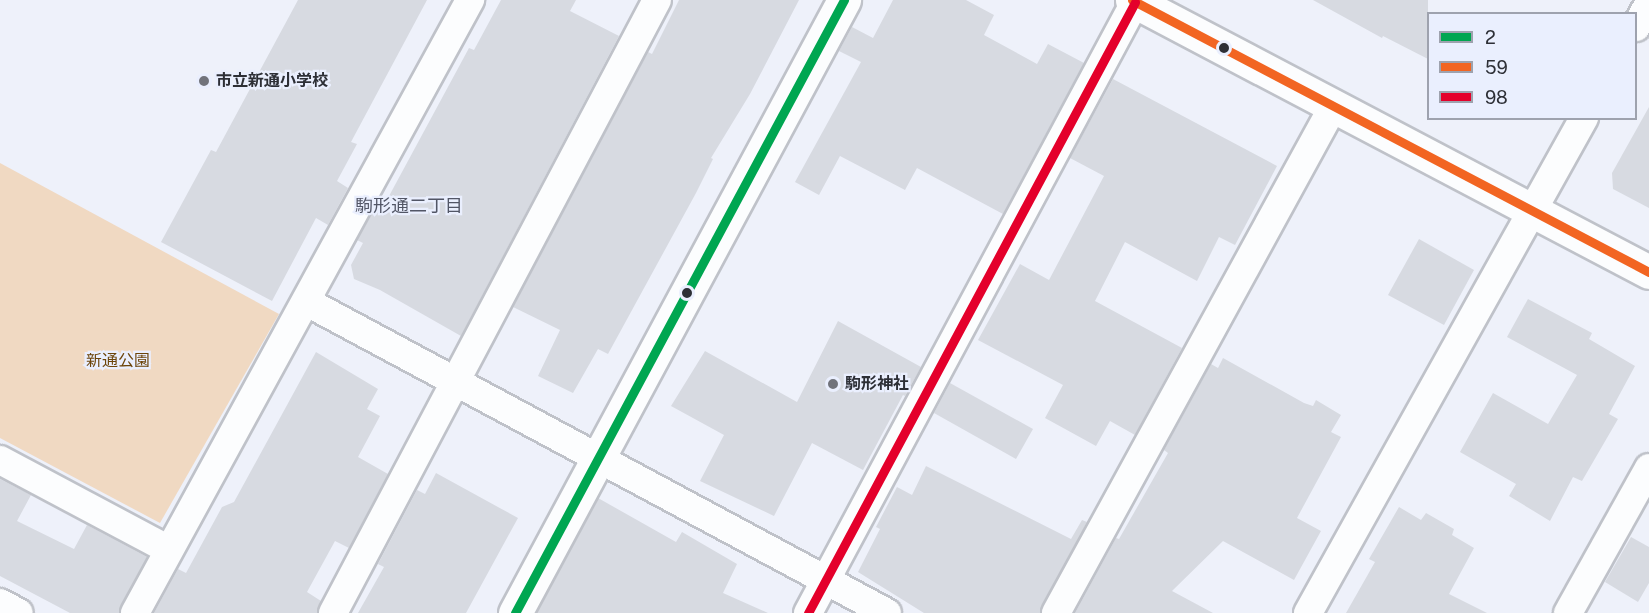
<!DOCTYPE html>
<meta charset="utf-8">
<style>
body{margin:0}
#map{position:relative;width:1649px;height:613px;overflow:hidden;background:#eef1fa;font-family:"Public Sans","Noto Sans JP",sans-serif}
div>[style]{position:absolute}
.green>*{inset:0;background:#f0d9c2}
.building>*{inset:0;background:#d7dae1}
.roads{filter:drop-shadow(2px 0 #bfc2c9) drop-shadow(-2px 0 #bfc2c9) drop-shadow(0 2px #bfc2c9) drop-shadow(0 -2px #bfc2c9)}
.minor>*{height:28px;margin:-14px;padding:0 14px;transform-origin:14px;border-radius:14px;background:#fcfdfe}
.tertiary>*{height:33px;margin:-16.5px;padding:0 16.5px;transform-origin:16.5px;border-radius:16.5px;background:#fcfdfe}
.bus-1>*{height:9px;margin:-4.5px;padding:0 4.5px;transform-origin:4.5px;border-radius:4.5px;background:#00a651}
.bus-2>*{height:9px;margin:-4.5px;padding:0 4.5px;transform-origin:4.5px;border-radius:4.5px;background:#f26522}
.bus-3>*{height:9px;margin:-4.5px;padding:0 4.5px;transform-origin:4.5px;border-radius:4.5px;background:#e4002b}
.dots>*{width:16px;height:16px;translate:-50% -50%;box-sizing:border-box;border:3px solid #eaeffe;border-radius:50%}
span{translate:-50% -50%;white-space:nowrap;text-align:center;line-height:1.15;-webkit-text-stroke:4.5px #eaeffe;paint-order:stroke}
.poi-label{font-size:16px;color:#2d2f36;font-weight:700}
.left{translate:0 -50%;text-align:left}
.park-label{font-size:16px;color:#6d450b}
.neighbourhood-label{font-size:18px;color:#525666}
.legend{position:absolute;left:1427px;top:12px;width:210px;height:108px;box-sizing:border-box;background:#eaeffe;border:2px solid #9ea2ae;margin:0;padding:8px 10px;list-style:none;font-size:18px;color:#2d2f36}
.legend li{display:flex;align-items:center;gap:12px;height:30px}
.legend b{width:30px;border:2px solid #9ea2ae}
</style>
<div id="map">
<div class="green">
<div style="clip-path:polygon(0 163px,279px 314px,160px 523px,0 438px)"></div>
</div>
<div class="building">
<div style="clip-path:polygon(298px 0,427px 0,351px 142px,357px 144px,337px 181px,348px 188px,328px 225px,316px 218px,272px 301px,161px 242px,211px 150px,216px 152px)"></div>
<div style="clip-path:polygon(501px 0,576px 0,570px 11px,619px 36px,461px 336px,380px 290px,354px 279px,351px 265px,363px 243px,357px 240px,377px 205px,382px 209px,469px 48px,474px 50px)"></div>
<div style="clip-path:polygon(679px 0,799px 0,750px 94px,711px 158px,713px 159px,696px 193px,608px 354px,598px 349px,573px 393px,538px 376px,560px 330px,513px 307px,648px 52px,652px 54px)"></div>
<div style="clip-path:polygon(893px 0,966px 0,994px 15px,984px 35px,1037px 64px,1048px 44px,1084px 63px,1003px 214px,917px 168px,905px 190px,840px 156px,819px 195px,795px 182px,861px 62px,839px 51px,852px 27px,873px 38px)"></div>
<div style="clip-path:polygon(1313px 0,1428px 0,1428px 59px,1383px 36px,1382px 38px)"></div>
<div style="clip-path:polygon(1113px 79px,1277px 166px,1235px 245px,1219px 237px,1197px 281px,1125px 242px,1095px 301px,1182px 348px,1135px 435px,1110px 421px,1096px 446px,1045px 418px,1063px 385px,978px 340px,1020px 264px,1049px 280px,1104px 176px,1070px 158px)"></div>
<div style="clip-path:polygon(1649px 107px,1649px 208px,1613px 189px,1612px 173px)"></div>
<div style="clip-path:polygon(1419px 239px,1474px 270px,1444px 325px,1388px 295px)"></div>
<div style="clip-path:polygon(1528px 299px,1592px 333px,1589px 339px,1635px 366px,1609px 414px,1618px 419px,1582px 481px,1573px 477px,1550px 521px,1509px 496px,1516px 484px,1460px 452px,1493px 393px,1548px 424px,1577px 375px,1507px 337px)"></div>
<div style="clip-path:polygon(838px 321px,921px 367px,905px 396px,903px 395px,863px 470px,812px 443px,774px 516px,700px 481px,724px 435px,671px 406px,705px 351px,797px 402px)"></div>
<div style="clip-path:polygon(316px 352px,378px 389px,367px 409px,380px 416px,358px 457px,388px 474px,349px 548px,335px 541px,307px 592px,321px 601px,317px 613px,154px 613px,178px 569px,186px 573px,222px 507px,234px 502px)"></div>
<div style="clip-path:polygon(1223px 358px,1304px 403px,1313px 406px,1316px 400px,1341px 415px,1331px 432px,1341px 437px,1297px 518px,1321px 531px,1294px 580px,1223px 541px,1172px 591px,1213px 613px,1075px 613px,1116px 538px,1119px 539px,1168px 453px,1164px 450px,1211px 364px,1218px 368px)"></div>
<div style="clip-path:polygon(950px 383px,1033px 429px,1016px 459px,934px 413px)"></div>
<div style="clip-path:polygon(926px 466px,1071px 539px,1082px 520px,1087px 522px,1040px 613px,924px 613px,858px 572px,880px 529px,876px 527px,897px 487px,912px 495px)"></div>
<div style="clip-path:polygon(436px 473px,518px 518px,466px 613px,358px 613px,384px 567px,378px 564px,417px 490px,425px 494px)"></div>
<div style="clip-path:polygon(0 479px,31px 495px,17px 521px,74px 549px,87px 525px,147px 557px,119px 613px,70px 613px,0 576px)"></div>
<div style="clip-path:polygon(598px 498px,676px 542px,682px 532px,737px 564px,723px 593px,768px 613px,536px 613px)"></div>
<div style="clip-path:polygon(1399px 507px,1421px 520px,1426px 513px,1454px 529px,1452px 535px,1474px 548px,1449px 594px,1487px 613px,1346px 613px,1375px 562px,1369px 559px)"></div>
<div style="clip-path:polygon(1631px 537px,1649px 547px,1649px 583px,1638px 602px,1605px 582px)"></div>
</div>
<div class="roads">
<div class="minor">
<div style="left:1636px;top:27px;width:26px;rotate:-61deg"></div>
<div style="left:307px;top:302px;width:658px;rotate:28.2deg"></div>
<div style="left:0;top:460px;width:191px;rotate:28deg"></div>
<div style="left:0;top:603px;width:21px;rotate:28deg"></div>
<div style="left:135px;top:613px;width:699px;rotate:-61.34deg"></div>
<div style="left:333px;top:613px;width:693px;rotate:-62.14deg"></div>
<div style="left:808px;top:613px;width:693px;rotate:-61.84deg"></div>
<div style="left:1056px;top:613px;width:577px;rotate:-61.3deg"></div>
<div style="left:1308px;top:613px;width:567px;rotate:-60.86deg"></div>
<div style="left:1568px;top:613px;width:166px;rotate:-60.8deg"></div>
</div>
<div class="tertiary">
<div style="left:1132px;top:0;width:584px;rotate:27.75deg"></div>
<div style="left:515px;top:613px;width:696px;rotate:-61.78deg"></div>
</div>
</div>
<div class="bus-1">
<div style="left:515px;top:613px;width:696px;rotate:-61.78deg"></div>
</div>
<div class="bus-2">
<div style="left:1132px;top:0;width:584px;rotate:27.75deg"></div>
</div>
<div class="bus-3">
<div style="left:808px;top:613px;width:693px;rotate:-61.84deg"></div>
</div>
<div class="dots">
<div style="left:1224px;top:48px;background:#2d2f36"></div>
<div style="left:204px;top:81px;background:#71737b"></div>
<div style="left:687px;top:293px;background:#2d2f36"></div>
<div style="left:833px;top:384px;background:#71737b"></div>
</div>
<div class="poi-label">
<span class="left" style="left:216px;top:81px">市立新通小学校</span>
<span class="left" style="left:845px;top:384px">駒形神社</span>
</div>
<div class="park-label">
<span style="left:118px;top:361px">新通公園</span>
</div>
<div class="neighbourhood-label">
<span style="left:409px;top:206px">駒形通二丁目</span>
</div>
<ul class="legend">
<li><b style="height:8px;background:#00a651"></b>2</li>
<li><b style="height:8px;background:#f26522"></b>59</li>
<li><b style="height:8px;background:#e4002b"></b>98</li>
</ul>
</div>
